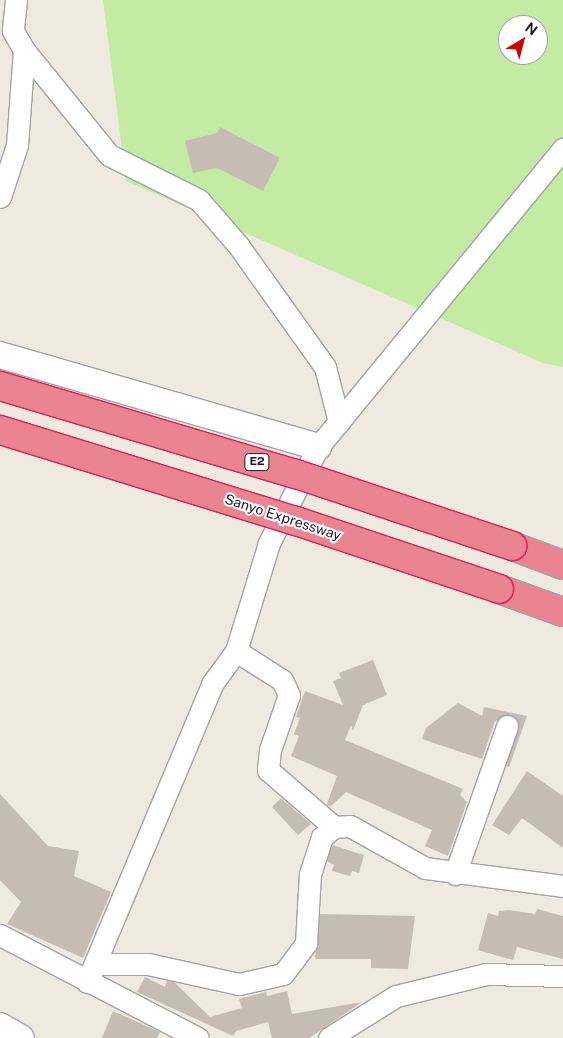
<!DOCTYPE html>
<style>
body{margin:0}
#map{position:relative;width:563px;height:1038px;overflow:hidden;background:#eeeae0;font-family:"Public Sans",sans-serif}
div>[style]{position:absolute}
.grass>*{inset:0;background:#c4eba3}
.building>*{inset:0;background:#c5bcb4}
.roads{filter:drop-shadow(1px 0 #a3a3a3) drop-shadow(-1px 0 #a3a3a3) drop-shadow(0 1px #a3a3a3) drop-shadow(0 -1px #a3a3a3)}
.minor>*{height:21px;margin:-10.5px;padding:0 10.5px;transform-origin:10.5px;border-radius:10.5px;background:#fff}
.tertiary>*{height:26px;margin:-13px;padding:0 13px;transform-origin:13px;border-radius:13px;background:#fff}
.motorway>*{height:28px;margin:-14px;padding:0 14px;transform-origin:14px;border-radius:14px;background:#ea8493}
.bridges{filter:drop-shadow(1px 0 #dd1c58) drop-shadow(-1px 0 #dd1c58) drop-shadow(0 1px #dd1c58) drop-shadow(0 -1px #dd1c58)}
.motorway-bridge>*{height:28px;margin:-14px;padding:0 14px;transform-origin:14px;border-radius:14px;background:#ea8493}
span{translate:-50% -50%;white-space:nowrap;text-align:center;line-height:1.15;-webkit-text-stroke:4px #fff;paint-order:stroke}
.shield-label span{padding:1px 4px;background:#fff;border:1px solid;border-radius:4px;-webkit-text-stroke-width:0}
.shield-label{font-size:12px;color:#1c1c1c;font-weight:700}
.street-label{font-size:14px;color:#1c1c1c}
.north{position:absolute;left:498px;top:15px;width:50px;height:50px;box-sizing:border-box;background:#fff;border:1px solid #a4a4a4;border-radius:50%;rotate:37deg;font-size:14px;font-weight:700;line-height:20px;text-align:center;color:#1c1c1c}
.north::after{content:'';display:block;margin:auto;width:18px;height:22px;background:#c70600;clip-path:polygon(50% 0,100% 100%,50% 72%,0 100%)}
</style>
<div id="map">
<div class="grass">
<div style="clip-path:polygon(evenodd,103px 0,563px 0,563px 367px,543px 363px,126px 181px,103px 0,508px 25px,538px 25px,538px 55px,508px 55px,508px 25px)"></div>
</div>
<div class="building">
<div style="clip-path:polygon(220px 127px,280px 158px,263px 191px,217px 168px,193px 173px,185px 141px,217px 133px)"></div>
<div style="clip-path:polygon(373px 660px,387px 695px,363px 705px,353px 731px,351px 725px,345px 740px,463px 789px,460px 795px,467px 802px,448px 856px,425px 846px,432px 830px,346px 792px,330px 807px,327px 804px,337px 776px,291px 756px,299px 736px,294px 734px,300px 718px,296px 717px,305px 691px,343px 705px,333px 681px,341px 678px,339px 673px)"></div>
<div style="clip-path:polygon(458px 703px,482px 716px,484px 707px,527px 716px,509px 767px,506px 766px,519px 724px,511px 714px,495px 721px,482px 759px,422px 739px,426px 728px)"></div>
<div style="clip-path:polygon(527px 771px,563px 796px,563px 848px,522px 818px,509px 835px,492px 825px)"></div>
<div style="clip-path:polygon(0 794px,48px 846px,79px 851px,74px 876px,111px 892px,83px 958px,7px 924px,21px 902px,0 880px)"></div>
<div style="clip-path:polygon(281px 798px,311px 824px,298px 835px,272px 807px)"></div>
<div style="clip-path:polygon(332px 845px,364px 855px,359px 873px,352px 871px,350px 876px,332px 871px,334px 865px,327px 861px)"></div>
<div style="clip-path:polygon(537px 909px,563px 916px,563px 959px,517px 947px,513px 960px,478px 950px,488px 913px,498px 916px,499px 911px,509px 910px,535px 914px)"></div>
<div style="clip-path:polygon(320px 914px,415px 916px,408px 969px,371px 968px,371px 959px,315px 959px)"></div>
<div style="clip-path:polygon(145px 977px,165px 987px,167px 981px,174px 982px,210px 1017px,242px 1008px,239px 999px,266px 992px,267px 996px,287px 991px,292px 1014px,362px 1002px,309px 1038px,272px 1038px,268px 1022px,236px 1031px,233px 1036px,137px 992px)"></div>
<div style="clip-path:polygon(113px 1011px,160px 1032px,157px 1038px,102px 1038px)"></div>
</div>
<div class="roads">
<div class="minor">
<div style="left:16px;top:0;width:31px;rotate:96deg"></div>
<div style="left:13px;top:31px;width:22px;rotate:60deg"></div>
<div style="left:24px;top:50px;width:135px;rotate:51deg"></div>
<div style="left:109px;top:155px;width:101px;rotate:26.6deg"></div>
<div style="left:199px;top:200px;width:60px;rotate:49.1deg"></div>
<div style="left:238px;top:245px;width:150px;rotate:54.5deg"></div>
<div style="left:325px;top:367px;width:57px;rotate:75.7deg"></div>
<div style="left:0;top:197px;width:55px;rotate:-71.9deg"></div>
<div style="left:17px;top:145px;width:95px;rotate:-85.8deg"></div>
<div style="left:236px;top:651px;width:54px;rotate:32.2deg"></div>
<div style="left:282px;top:680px;width:17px;rotate:65deg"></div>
<div style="left:289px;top:695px;width:58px;rotate:109.1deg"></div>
<div style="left:270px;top:750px;width:20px;rotate:96deg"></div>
<div style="left:268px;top:770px;width:87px;rotate:40.8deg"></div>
<div style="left:455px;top:874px;width:157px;rotate:-70.6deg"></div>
<div style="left:0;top:935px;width:223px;rotate:27.5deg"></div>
<div style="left:95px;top:964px;width:53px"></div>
<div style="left:148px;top:964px;width:93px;rotate:12.4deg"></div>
<div style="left:239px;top:984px;width:45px;rotate:-12.8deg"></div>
<div style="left:283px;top:974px;width:39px;rotate:-53deg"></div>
<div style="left:306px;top:943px;width:69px;rotate:-86.7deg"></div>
<div style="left:310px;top:874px;width:39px;rotate:-72deg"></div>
<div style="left:322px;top:837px;width:16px;rotate:-40deg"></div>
<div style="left:334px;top:827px;width:16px;rotate:-4deg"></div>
<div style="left:350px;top:826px;width:86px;rotate:29.2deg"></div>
<div style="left:425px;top:868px;width:139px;rotate:7.4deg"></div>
<div style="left:87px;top:982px;width:323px;rotate:-67.2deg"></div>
<div style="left:212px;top:684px;width:41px;rotate:-54deg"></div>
<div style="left:236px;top:651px;width:113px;rotate:-73deg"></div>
<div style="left:269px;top:543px;width:108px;rotate:-63deg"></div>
<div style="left:318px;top:447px;width:386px;rotate:-50.6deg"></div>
<div style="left:329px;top:1038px;width:79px;rotate:-32.1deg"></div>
<div style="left:396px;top:996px;width:93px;rotate:-13.7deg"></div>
<div style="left:486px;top:974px;width:77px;rotate:1.5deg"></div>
</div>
<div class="tertiary">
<div style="left:0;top:355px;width:331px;rotate:16.1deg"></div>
<div style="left:0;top:1026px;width:24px;rotate:30deg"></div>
</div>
<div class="motorway">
<div style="left:512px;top:546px;width:54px;rotate:20.4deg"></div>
<div style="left:499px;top:589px;width:68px;rotate:19.8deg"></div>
</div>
</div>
<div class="bridges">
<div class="motorway-bridge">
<div style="left:0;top:386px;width:309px;rotate:16.6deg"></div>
<div style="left:296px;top:474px;width:228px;rotate:18.4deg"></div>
<div style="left:0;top:430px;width:310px;rotate:17.1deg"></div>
<div style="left:296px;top:521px;width:214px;rotate:18.5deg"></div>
</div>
</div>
<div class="shield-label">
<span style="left:257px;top:462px">E2</span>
</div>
<div class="street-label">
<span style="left:283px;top:517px;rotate:18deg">Sanyo Expressway</span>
</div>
<div class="north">N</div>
</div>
